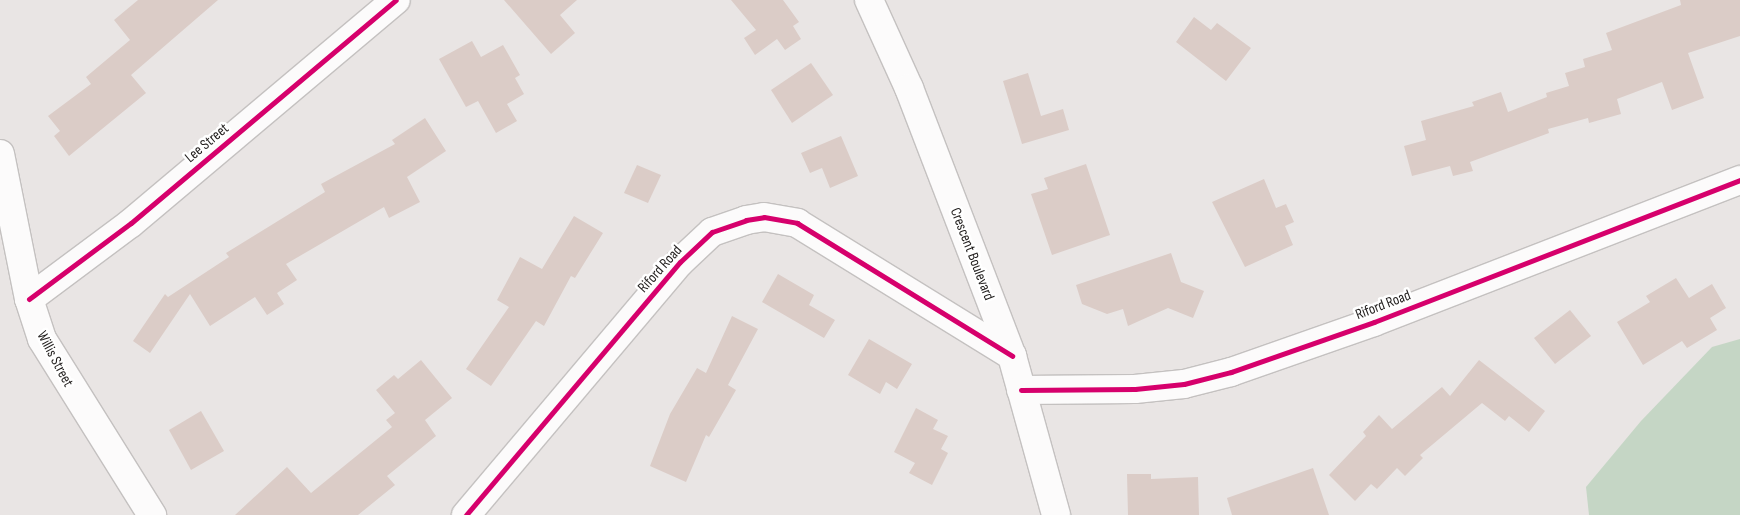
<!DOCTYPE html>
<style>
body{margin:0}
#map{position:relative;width:1740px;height:515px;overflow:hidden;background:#e9e5e4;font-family:"Sofia Sans Condensed",sans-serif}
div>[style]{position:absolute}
.green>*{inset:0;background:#c5d6c5}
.building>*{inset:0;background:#dbccc7}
.roads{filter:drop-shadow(1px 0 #c4c1c0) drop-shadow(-1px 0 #c4c1c0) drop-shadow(0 1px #c4c1c0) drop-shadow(0 -1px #c4c1c0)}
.minor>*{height:28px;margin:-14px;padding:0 14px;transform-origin:14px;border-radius:14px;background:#fcfbfb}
.cycleway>*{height:5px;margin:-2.5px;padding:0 2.5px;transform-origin:2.5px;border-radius:2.5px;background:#d6006c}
span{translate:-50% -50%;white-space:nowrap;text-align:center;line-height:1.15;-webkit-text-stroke:5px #fff;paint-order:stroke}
.street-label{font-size:15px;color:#201d1c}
</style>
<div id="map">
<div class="green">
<div style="clip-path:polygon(1740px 339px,1740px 515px,1589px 515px,1586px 487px,1641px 421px,1712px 347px)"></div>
</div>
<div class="building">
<div style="clip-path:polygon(138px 0,218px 0,131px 75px,146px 93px,69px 156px,54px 136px,60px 131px,48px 116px,91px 84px,86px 77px,130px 40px,114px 20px)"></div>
<div style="clip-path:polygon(504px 0,577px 0,560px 15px,575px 33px,551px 54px)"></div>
<div style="clip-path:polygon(731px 0,783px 0,799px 22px,793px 26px,801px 39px,785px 50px,777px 39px,755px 55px,744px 38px,756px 30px)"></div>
<div style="clip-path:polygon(1680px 0,1740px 0,1740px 36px,1688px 53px,1704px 98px,1672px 110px,1662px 82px,1617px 99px,1621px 114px,1589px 123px,1588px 118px,1548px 129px,1549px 133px,1470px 162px,1473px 171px,1453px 176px,1450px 166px,1412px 176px,1404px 146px,1426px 140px,1421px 121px,1474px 106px,1472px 102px,1501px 92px,1508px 112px,1547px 97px,1546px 93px,1569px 86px,1565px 73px,1585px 67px,1583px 59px,1612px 50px,1606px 33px,1681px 5px)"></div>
<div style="clip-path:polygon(1194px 17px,1211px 30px,1217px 23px,1251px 48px,1226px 81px,1176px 42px)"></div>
<div style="clip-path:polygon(472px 41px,481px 57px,503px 45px,520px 75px,515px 78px,524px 94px,507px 104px,517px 121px,496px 133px,478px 101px,466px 107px,439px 59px)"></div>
<div style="clip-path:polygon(811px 63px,833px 95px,792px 123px,771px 90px)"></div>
<div style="clip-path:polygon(1028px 73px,1041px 116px,1063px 109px,1069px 130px,1022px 144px,1003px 81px)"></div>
<div style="clip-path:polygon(425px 118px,446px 151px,407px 177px,420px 202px,389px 218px,384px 207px,286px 264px,297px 280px,277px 293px,284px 304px,267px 315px,255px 297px,210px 326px,190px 294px,150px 353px,133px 341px,165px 294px,168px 297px,229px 257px,226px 253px,325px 192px,321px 184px,395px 144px,392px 140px)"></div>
<div style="clip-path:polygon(841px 136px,858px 176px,830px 188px,822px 168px,810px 173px,801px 153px)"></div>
<div style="clip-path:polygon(1086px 164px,1110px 235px,1052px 255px,1031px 194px,1048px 189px,1044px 178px)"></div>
<div style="clip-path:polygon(637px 165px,661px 175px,648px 203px,624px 193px)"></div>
<div style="clip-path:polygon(1264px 179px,1276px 208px,1286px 204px,1294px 222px,1285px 226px,1293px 245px,1245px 267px,1212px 202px)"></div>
<div style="clip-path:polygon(574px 216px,603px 233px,575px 278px,571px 276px,544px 326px,536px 321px,491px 386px,466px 369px,509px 307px,497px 300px,520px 257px,542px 269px)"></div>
<div style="clip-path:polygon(1171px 253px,1181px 282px,1204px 291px,1193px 318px,1168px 308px,1128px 326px,1123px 309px,1107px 314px,1082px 304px,1076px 285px)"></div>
<div style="clip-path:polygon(778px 274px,814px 295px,809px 305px,835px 320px,824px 338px,762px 302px)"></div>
<div style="clip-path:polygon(1676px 278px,1689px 298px,1712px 284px,1726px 308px,1710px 318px,1717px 330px,1687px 348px,1682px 341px,1643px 365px,1617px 322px,1650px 302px,1646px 296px)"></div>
<div style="clip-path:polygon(1570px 310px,1591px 336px,1555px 364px,1534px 338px)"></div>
<div style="clip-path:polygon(732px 316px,758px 329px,728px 385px,736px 390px,709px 437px,706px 435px,686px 482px,650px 466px,670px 414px,697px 368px,706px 373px)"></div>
<div style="clip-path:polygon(869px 339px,912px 364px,897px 389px,886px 382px,880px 394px,848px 375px)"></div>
<div style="clip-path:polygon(421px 360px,452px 398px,425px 420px,436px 436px,387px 476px,395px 485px,358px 515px,235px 515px,287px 467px,311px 493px,392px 427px,386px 420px,395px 413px,376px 390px,394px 375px,398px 379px)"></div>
<div style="clip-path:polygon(1479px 360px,1545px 411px,1529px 432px,1509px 416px,1505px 421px,1482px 403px,1420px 455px,1423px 458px,1405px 476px,1397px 468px,1377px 489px,1371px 484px,1355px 501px,1329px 475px,1366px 436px,1363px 432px,1379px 415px,1392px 429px,1442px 387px,1450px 396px)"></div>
<div style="clip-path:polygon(916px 408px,938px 420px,933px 429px,948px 436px,941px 449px,948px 453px,932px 485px,909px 473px,915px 463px,894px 452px)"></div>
<div style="clip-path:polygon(201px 411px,224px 451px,191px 470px,169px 430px)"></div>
<div style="clip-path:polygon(1313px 468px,1329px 515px,1232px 515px,1227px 498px)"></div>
<div style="clip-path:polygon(1127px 474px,1151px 474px,1151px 479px,1198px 477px,1199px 515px,1128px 515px)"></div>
</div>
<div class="roads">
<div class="minor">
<div style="left:869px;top:0;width:97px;rotate:65.6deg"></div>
<div style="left:909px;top:88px;width:287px;rotate:69deg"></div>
<div style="left:1012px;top:356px;width:165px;rotate:74.5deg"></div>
<div style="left:0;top:154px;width:148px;rotate:78.7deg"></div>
<div style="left:29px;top:299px;width:42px;rotate:72deg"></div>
<div style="left:42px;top:339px;width:208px;rotate:58deg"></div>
<div style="left:29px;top:299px;width:127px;rotate:-36.7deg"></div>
<div style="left:131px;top:223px;width:346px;rotate:-40.1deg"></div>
<div style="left:1021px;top:390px;width:114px;rotate:-0.5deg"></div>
<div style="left:1135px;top:389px;width:49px;rotate:-5.8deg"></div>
<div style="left:1184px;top:384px;width:49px;rotate:-14.3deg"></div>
<div style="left:1231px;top:372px;width:151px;rotate:-19.3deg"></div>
<div style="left:1374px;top:322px;width:393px;rotate:-21.2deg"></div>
<div style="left:466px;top:515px;width:331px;rotate:-49.8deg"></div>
<div style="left:680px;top:262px;width:44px;rotate:-43.2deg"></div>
<div style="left:712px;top:232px;width:36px;rotate:-19deg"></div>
<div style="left:746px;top:220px;width:18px;rotate:-9deg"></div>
<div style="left:764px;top:217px;width:34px;rotate:10deg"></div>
<div style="left:797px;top:223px;width:253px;rotate:31.7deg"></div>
</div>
</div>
<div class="cycleway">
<div style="left:29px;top:299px;width:127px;rotate:-36.7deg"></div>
<div style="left:131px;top:223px;width:346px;rotate:-40.1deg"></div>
<div style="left:1021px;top:390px;width:114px;rotate:-0.5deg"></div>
<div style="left:1135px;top:389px;width:49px;rotate:-5.8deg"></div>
<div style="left:1184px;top:384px;width:49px;rotate:-14.3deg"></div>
<div style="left:1231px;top:372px;width:151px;rotate:-19.3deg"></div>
<div style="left:1374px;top:322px;width:393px;rotate:-21.2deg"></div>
<div style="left:466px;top:515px;width:331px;rotate:-49.8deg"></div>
<div style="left:680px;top:262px;width:44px;rotate:-43.2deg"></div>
<div style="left:712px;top:232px;width:36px;rotate:-19deg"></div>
<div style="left:746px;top:220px;width:18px;rotate:-9deg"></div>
<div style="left:764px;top:217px;width:34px;rotate:10deg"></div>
<div style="left:797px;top:223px;width:253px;rotate:31.7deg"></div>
</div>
<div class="street-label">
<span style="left:207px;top:143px;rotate:-40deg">Lee Street</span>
<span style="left:972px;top:254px;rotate:69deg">Crescent Boulevard</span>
<span style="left:660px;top:269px;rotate:-48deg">Riford Road</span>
<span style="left:1383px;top:305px;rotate:-21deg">Riford Road</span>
<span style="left:55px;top:359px;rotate:62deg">Willis Street</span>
</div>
</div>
